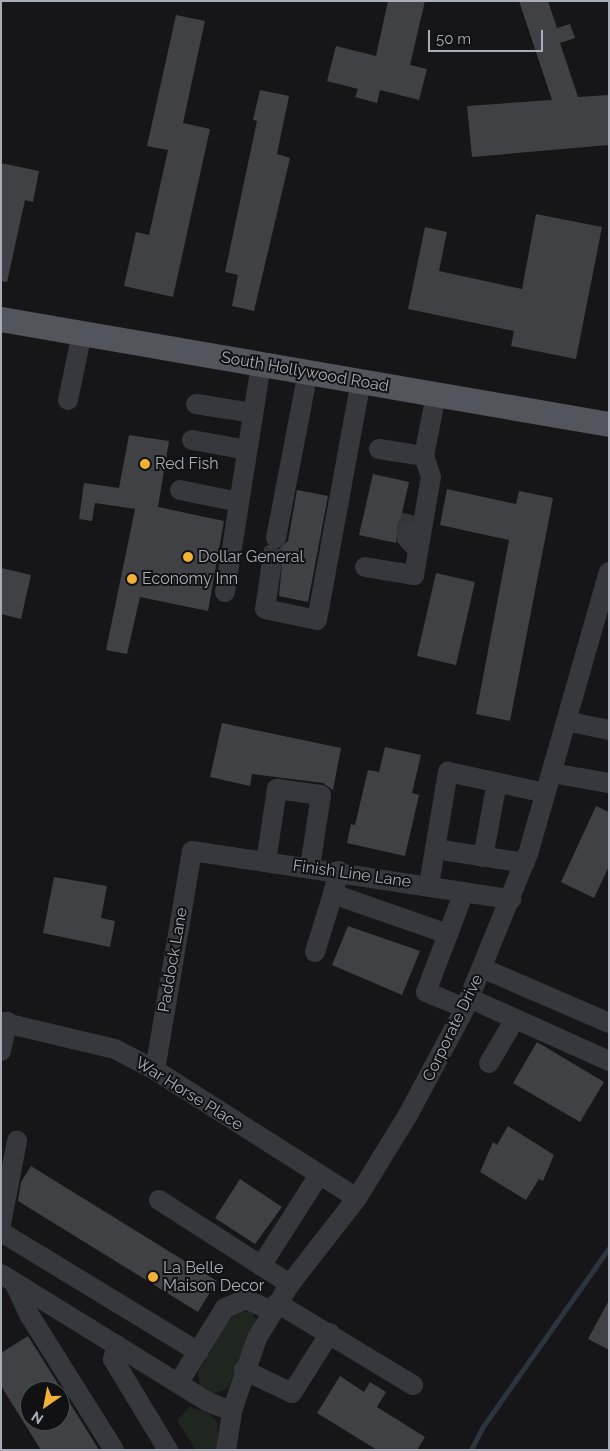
<!DOCTYPE html>
<style>
body{margin:0}
#map{position:relative;width:610px;height:1451px;overflow:hidden;background:#161618;font-family:Raleway,sans-serif}
div>[style]{position:absolute}
.green>*{inset:0;background:#1e261f}
.stream>*{height:4.5px;margin:-2.25px;padding:0 2.25px;transform-origin:2.25px;border-radius:2.25px;background:#2c353c}
.building>*{inset:0;background:#404145}
.minor-tunnel>*{height:20px;margin-top:-10px;transform-origin:0;background:repeating-linear-gradient(90deg,#333438 0 20px,transparent 0 30px)}
.minor>*{height:20px;margin:-10px;padding:0 10px;transform-origin:10px;border-radius:10px;background:#37383d}
.major>*{height:25px;margin:-12.5px;padding:0 12.5px;transform-origin:12.5px;border-radius:12.5px;background:#53555c}
.dots>*{width:14px;height:14px;translate:-50% -50%;box-sizing:border-box;border:2px solid #111113;border-radius:50%}
span{translate:-50% -50%;white-space:nowrap;text-align:center;line-height:1.15;-webkit-text-stroke:4px #111113;paint-order:stroke}
.street-label{font-size:16px;color:#a8adb8}
.poi-label{font-size:16px;color:#a8adb8}
.left{translate:0 -50%;text-align:left}
.frame{position:absolute;inset:0;border:2px solid #a8adb8;pointer-events:none}
.north{position:absolute;left:20px;top:1381px;width:50px;height:50px;box-sizing:border-box;background:#111113;border:1px solid #4d4f55;border-radius:50%;rotate:213deg;font-size:14px;font-weight:700;line-height:20px;text-align:center;color:#a8adb8}
.north::after{content:'';display:block;margin:auto;width:18px;height:22px;background:#f2b134;clip-path:polygon(50% 0,100% 100%,50% 72%,0 100%)}
.scale{position:absolute;left:428px;top:30px;width:115px;height:22px;box-sizing:border-box;border:2px solid #a8adb8;border-top:0;padding-left:6px;font-size:15px;line-height:18px;white-space:nowrap;color:#a8adb8;-webkit-text-stroke:4px #111113;paint-order:stroke}
</style>
<div id="map">
<div class="green">
<div style="clip-path:polygon(251px 1311px,256px 1319px,228px 1388px,212px 1395px,200px 1387px,198px 1372px,234px 1313px)"></div>
<div style="clip-path:polygon(189px 1407px,208px 1413px,218px 1422px,217px 1450px,196px 1450px,177px 1421px)"></div>
</div>
<div class="stream">
<div style="left:471px;top:1450px;width:25px;rotate:-63deg"></div>
<div style="left:482px;top:1428px;width:220px;rotate:-54.8deg"></div>
</div>
<div class="building">
<div style="clip-path:polygon(388px 1px,425px 1px,410px 65px,427px 69px,419px 100px,380px 90px,377px 103px,355px 97px,358px 89px,327px 81px,336px 46px,376px 56px)"></div>
<div style="clip-path:polygon(519px 1px,548px 1px,557px 28px,570px 24px,575px 38px,560px 43px,578px 97px,609px 95px,609px 145px,472px 157px,467px 106px,552px 100px)"></div>
<div style="clip-path:polygon(176px 15px,205px 21px,183px 123px,210px 129px,173px 297px,124px 286px,136px 232px,149px 235px,168px 150px,147px 146px)"></div>
<div style="clip-path:polygon(260px 90px,289px 96px,277px 154px,290px 158px,254px 311px,232px 306px,238px 275px,225px 272px,257px 121px,253px 120px)"></div>
<div style="clip-path:polygon(1px 163px,39px 171px,33px 202px,25px 200px,7px 282px,1px 281px)"></div>
<div style="clip-path:polygon(536px 214px,602px 227px,576px 359px,511px 346px,514px 331px,408px 309px,425px 227px,447px 232px,439px 271px,522px 289px)"></div>
<div style="clip-path:polygon(129px 435px,169px 441px,158px 507px,224px 521px,208px 611px,140px 597px,127px 654px,106px 650px,135px 509px,95px 503px,92px 521px,79px 519px,84px 483px,119px 488px)"></div>
<div style="clip-path:polygon(373px 474px,409px 482px,402px 513px,412px 515px,411px 520px,398px 524px,396px 543px,359px 535px)"></div>
<div style="clip-path:polygon(447px 489px,516px 504px,519px 491px,553px 498px,510px 721px,476px 714px,509px 540px,440px 525px)"></div>
<div style="clip-path:polygon(297px 490px,328px 496px,308px 602px,279px 596px,282px 564px,273px 556px,264px 558px,267px 545px,279px 549px,288px 541px)"></div>
<div style="clip-path:polygon(1px 568px,31px 575px,21px 619px,1px 614px)"></div>
<div style="clip-path:polygon(436px 573px,475px 582px,456px 665px,417px 656px)"></div>
<div style="clip-path:polygon(222px 723px,341px 748px,333px 790px,323px 783px,252px 774px,250px 786px,210px 777px)"></div>
<div style="clip-path:polygon(385px 747px,421px 755px,412px 793px,419px 795px,405px 856px,347px 843px,351px 824px,355px 825px,368px 770px,379px 772px)"></div>
<div style="clip-path:polygon(596px 806px,609px 812px,609px 866px,594px 898px,561px 882px)"></div>
<div style="clip-path:polygon(54px 877px,107px 886px,101px 918px,115px 921px,110px 947px,43px 933px)"></div>
<div style="clip-path:polygon(348px 926px,420px 951px,402px 995px,332px 965px)"></div>
<div style="clip-path:polygon(537px 1042px,604px 1082px,580px 1122px,513px 1083px)"></div>
<div style="clip-path:polygon(508px 1126px,554px 1155px,543px 1181px,539px 1179px,526px 1200px,480px 1172px,493px 1142px,497px 1145px)"></div>
<div style="clip-path:polygon(31px 1166px,217px 1281px,198px 1312px,18px 1201px,21px 1182px)"></div>
<div style="clip-path:polygon(240px 1179px,282px 1207px,255px 1244px,215px 1218px)"></div>
<div style="clip-path:polygon(609px 1300px,609px 1350px,588px 1339px)"></div>
<div style="clip-path:polygon(evenodd,28px 1336px,60px 1387px,99px 1450px,41px 1450px,1px 1386px,1px 1353px,28px 1336px,30px 1391px,60px 1391px,60px 1421px,30px 1421px,30px 1391px)"></div>
<div style="clip-path:polygon(340px 1376px,364px 1392px,370px 1382px,386px 1392px,377px 1407px,425px 1437px,417px 1450px,377px 1450px,317px 1413px)"></div>
</div>
<div class="minor-tunnel">
<div style="left:407px;top:531px;width:16px;rotate:-76deg"></div>
<div style="left:271px;top:568px;width:30px;rotate:-81deg"></div>
</div>
<div class="minor">
<div style="left:68px;top:400px;width:68px;rotate:-78.2deg"></div>
<div style="left:196px;top:404px;width:58px;rotate:9deg"></div>
<div style="left:192px;top:440px;width:56px;rotate:10.3deg"></div>
<div style="left:379px;top:449px;width:46px;rotate:8.8deg"></div>
<div style="left:424px;top:456px;width:62px;rotate:-78.9deg"></div>
<div style="left:180px;top:490px;width:60px;rotate:11.5deg"></div>
<div style="left:407px;top:531px;width:6px;rotate:99deg"></div>
<div style="left:406px;top:537px;width:18px;rotate:47deg"></div>
<div style="left:276px;top:538px;width:169px;rotate:-79.1deg"></div>
<div style="left:365px;top:567px;width:50px;rotate:9.3deg"></div>
<div style="left:414px;top:575px;width:99px;rotate:-80.2deg"></div>
<div style="left:431px;top:477px;width:22px;rotate:-108deg"></div>
<div style="left:271px;top:568px;width:41px;rotate:98.3deg"></div>
<div style="left:265px;top:609px;width:53px;rotate:11.9deg"></div>
<div style="left:317px;top:620px;width:243px;rotate:-79.6deg"></div>
<div style="left:225px;top:592px;width:231px;rotate:-81deg"></div>
<div style="left:566px;top:721px;width:44px;rotate:11.8deg"></div>
<div style="left:552px;top:773px;width:58px;rotate:10deg"></div>
<div style="left:435px;top:849px;width:91px;rotate:8.8deg"></div>
<div style="left:483px;top:857px;width:76px;rotate:-79.4deg"></div>
<div style="left:266px;top:861px;width:73px;rotate:-81.3deg"></div>
<div style="left:277px;top:789px;width:44px;rotate:7.8deg"></div>
<div style="left:321px;top:795px;width:73px;rotate:98.7deg"></div>
<div style="left:339px;top:871px;width:24px;rotate:105deg"></div>
<div style="left:333px;top:894px;width:122px;rotate:19.2deg"></div>
<div style="left:429px;top:885px;width:115px;rotate:-80.5deg"></div>
<div style="left:448px;top:772px;width:100px;rotate:12.1deg"></div>
<div style="left:464px;top:892px;width:107px;rotate:110.8deg"></div>
<div style="left:426px;top:992px;width:42px;rotate:22.3deg"></div>
<div style="left:315px;top:952px;width:61px;rotate:-72.8deg"></div>
<div style="left:482px;top:968px;width:138px;rotate:23.4deg"></div>
<div style="left:469px;top:998px;width:154px;rotate:24.2deg"></div>
<div style="left:1px;top:1022px;width:117px;rotate:13.3deg"></div>
<div style="left:115px;top:1049px;width:45px;rotate:27.7deg"></div>
<div style="left:155px;top:1070px;width:239px;rotate:32.4deg"></div>
<div style="left:1px;top:1051px;width:30px;rotate:-78deg"></div>
<div style="left:489px;top:1063px;width:51px;rotate:-59.4deg"></div>
<div style="left:155px;top:1070px;width:222px;rotate:-80.4deg"></div>
<div style="left:192px;top:851px;width:323px;rotate:8.6deg"></div>
<div style="left:159px;top:1200px;width:156px;rotate:32.7deg"></div>
<div style="left:1px;top:1224px;width:85px;rotate:-79.1deg"></div>
<div style="left:1px;top:1232px;width:231px;rotate:31.3deg"></div>
<div style="left:261px;top:1266px;width:108px;rotate:-57.5deg"></div>
<div style="left:1px;top:1274px;width:243px;rotate:31.7deg"></div>
<div style="left:208px;top:1402px;width:26px;rotate:21deg"></div>
<div style="left:14px;top:1282px;width:38px;rotate:65deg"></div>
<div style="left:30px;top:1316px;width:158px;rotate:57.9deg"></div>
<div style="left:277px;top:1303px;width:159px;rotate:31.1deg"></div>
<div style="left:117px;top:1345px;width:15px;rotate:106deg"></div>
<div style="left:113px;top:1359px;width:106px;rotate:58.9deg"></div>
<div style="left:244px;top:1370px;width:53px;rotate:25.6deg"></div>
<div style="left:292px;top:1393px;width:71px;rotate:-57.7deg"></div>
<div style="left:179px;top:1382px;width:87px;rotate:-58.1deg"></div>
<div style="left:225px;top:1308px;width:23px;rotate:-23deg"></div>
<div style="left:246px;top:1299px;width:29px;rotate:25deg"></div>
<div style="left:226px;top:1450px;width:39px;rotate:-81deg"></div>
<div style="left:232px;top:1411px;width:77px;rotate:-71.1deg"></div>
<div style="left:257px;top:1338px;width:63px;rotate:-58.6deg"></div>
<div style="left:290px;top:1284px;width:109px;rotate:-52.1deg"></div>
<div style="left:357px;top:1198px;width:100px;rotate:-58.5deg"></div>
<div style="left:409px;top:1113px;width:119px;rotate:-61.9deg"></div>
<div style="left:465px;top:1008px;width:166px;rotate:-67.8deg"></div>
<div style="left:528px;top:854px;width:293px;rotate:-74deg"></div>
</div>
<div class="major">
<div style="left:1px;top:319px;width:617px;rotate:9.8deg"></div>
</div>
<div class="dots">
<div style="left:145px;top:464px;background:#f2b134"></div>
<div style="left:188px;top:557px;background:#f2b134"></div>
<div style="left:132px;top:579px;background:#f2b134"></div>
<div style="left:153px;top:1277px;background:#f2b134"></div>
</div>
<div class="street-label">
<span style="left:305px;top:372px;rotate:10deg">South Hollywood Road</span>
<span style="left:352px;top:874px;rotate:8deg">Finish Line Lane</span>
<span style="left:173px;top:960px;rotate:-80deg">Paddock Lane</span>
<span style="left:453px;top:1028px;rotate:-64deg">Corporate Drive</span>
<span style="left:189px;top:1094px;rotate:32deg">War Horse Place</span>
</div>
<div class="poi-label">
<span class="left" style="left:155px;top:464px">Red Fish</span>
<span class="left" style="left:198px;top:557px">Dollar General</span>
<span class="left" style="left:142px;top:579px">Economy Inn</span>
<span class="left" style="left:163px;top:1277px">La Belle<br>Maison Decor</span>
</div>
<div class="frame"></div>
<div class="north">N</div>
<div class="scale">50 m</div>
</div>
